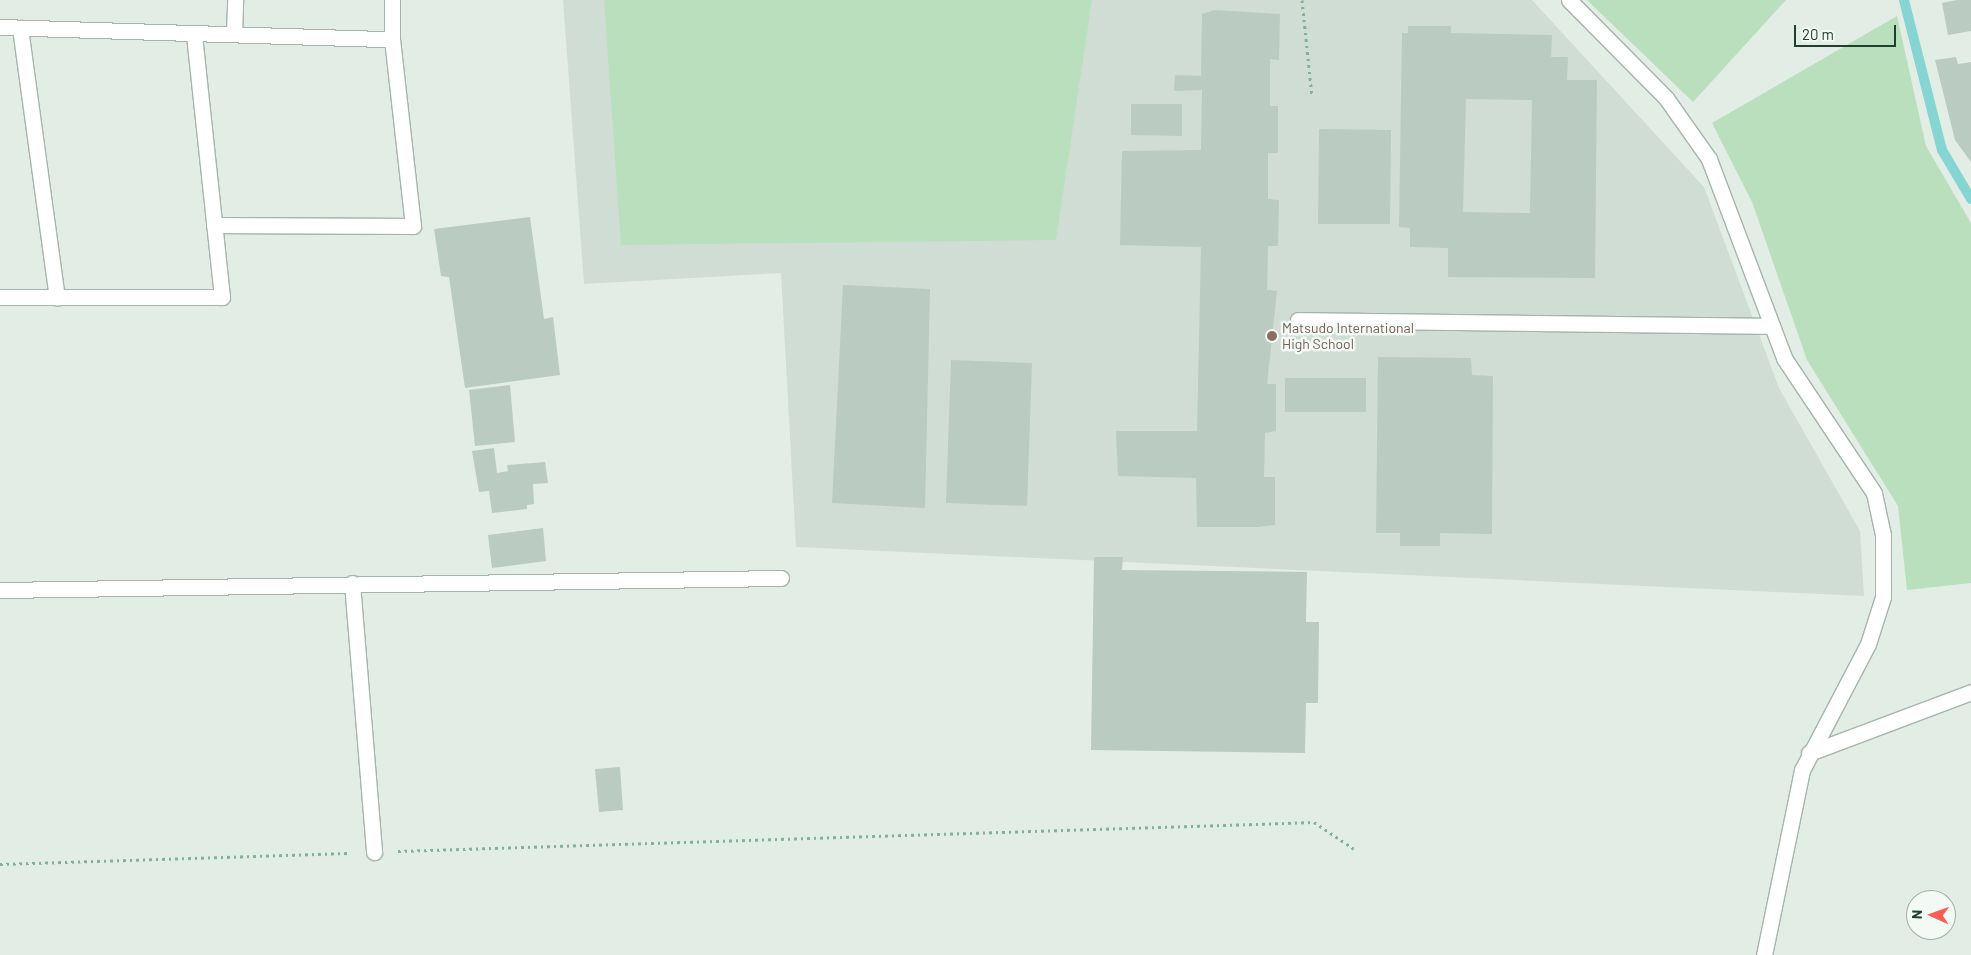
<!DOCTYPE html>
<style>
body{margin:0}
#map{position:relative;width:1971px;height:955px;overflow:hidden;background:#e2ede6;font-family:Barlow,sans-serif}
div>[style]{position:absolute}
.built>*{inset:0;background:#d0ddd5}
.green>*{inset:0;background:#badfbd}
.stream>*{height:10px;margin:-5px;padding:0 5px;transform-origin:5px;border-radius:5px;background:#87d5d2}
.building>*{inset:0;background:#bacbc1}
.path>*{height:3px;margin-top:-1.5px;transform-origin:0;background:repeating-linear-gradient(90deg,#81b299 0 2.5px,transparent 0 6.5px)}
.roads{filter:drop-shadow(1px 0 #a4b5ac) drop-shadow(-1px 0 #a4b5ac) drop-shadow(0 1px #a4b5ac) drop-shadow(0 -1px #a4b5ac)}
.minor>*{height:15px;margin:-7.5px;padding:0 7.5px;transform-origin:7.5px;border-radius:7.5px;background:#fff}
.dots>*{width:14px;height:14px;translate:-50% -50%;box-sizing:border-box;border:2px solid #f3f9f5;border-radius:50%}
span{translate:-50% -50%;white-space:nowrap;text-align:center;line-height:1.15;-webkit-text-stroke:5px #f3f9f5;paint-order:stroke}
.education-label{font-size:14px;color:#785e54}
.left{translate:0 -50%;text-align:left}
.north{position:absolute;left:1906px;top:890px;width:50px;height:50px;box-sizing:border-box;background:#f3f9f5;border:1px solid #9fafa7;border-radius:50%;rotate:272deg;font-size:14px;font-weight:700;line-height:20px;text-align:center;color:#213f31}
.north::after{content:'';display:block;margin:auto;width:18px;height:22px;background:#f95d54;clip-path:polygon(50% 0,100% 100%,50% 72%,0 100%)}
.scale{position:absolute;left:1794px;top:25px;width:102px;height:22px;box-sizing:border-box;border:2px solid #213f31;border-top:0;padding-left:6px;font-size:15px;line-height:18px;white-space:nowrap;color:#213f31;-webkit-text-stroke:4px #f3f9f5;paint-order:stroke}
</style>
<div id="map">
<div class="built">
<div style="clip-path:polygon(563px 0,1532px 0,1704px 187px,1779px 388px,1860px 531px,1864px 596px,796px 547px,781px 273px,584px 284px)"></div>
</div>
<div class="green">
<div style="clip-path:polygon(604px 0,1092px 0,1056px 240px,621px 245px)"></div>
<div style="clip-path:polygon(1587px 0,1786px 0,1693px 102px)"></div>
<div style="clip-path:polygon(1897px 16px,1926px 146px,1971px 223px,1971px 583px,1907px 590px,1898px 506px,1807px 360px,1752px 202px,1712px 123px)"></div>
</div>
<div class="stream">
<div style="left:1904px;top:0;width:155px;rotate:75.8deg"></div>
<div style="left:1942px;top:150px;width:57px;rotate:59.4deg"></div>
</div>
<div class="building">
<div style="clip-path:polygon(1957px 0,1971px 0,1971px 31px,1948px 35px,1942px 3px)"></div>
<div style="clip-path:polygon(1214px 10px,1280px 14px,1279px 60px,1270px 59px,1270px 106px,1278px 106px,1278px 153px,1268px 153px,1268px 199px,1279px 200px,1278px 246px,1268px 246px,1267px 290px,1277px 291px,1267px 384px,1276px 384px,1276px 431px,1265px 433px,1264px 477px,1275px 477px,1275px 525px,1257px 527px,1197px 527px,1196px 478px,1118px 476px,1116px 431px,1197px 431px,1201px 247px,1120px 245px,1122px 151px,1201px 150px,1202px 90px,1174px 91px,1175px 75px,1201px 76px,1202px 14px)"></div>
<div style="clip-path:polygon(evenodd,1408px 26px,1451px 26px,1451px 33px,1552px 35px,1551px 57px,1568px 57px,1567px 80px,1597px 80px,1595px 278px,1448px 277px,1448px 248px,1410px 247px,1410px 228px,1399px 227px,1402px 33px,1408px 33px,1408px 26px,1466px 99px,1532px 100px,1530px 213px,1463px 212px,1466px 99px)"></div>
<div style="clip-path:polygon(1956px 57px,1958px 64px,1971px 62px,1971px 162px,1955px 140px,1935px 60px)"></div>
<div style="clip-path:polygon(1131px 104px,1182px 104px,1182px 136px,1131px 135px)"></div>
<div style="clip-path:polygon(1319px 129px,1391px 130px,1390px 224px,1318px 224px)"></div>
<div style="clip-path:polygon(530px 217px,544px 319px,553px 317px,560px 375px,465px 388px,449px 277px,441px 276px,434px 229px)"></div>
<div style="clip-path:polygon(843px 285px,930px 289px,925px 508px,832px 503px)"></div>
<div style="clip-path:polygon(1378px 357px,1471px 358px,1472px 375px,1493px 376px,1492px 534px,1440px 533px,1440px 546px,1400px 546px,1400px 533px,1376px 533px)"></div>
<div style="clip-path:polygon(951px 360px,1032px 363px,1027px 506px,946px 503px)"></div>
<div style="clip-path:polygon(1285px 378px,1366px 378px,1366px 412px,1285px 412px)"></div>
<div style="clip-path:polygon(510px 385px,515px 442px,475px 446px,469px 390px)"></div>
<div style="clip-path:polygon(494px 448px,497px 473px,508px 471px,507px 465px,545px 462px,548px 483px,533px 484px,534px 504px,527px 505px,527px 509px,492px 513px,489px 491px,479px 492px,472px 451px)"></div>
<div style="clip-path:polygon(543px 528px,546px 561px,492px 568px,488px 535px)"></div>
<div style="clip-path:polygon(1094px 557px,1123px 557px,1122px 570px,1307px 572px,1306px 622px,1319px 622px,1318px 703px,1306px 703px,1305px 753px,1091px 750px)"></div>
<div style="clip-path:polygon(620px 767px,623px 810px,599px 812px,595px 769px)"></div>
</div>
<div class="path">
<div style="left:1302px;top:0;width:97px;rotate:84.1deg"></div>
<div style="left:398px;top:851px;width:916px;rotate:-1.81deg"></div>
<div style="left:1314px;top:822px;width:48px;rotate:34deg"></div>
<div style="left:0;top:864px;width:349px;rotate:-1.8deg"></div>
</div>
<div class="roads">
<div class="minor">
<div style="left:1569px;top:0;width:138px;rotate:45.3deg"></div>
<div style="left:1666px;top:98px;width:75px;rotate:54.8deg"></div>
<div style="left:1709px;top:159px;width:213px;rotate:69.3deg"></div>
<div style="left:1784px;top:358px;width:162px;rotate:56.3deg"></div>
<div style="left:1874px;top:493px;width:43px;rotate:77.9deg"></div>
<div style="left:1883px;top:535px;width:62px;rotate:90deg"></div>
<div style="left:1883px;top:597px;width:49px;rotate:107.7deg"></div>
<div style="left:1868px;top:644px;width:142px;rotate:117.6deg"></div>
<div style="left:1802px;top:770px;width:189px;rotate:101.6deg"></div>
<div style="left:0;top:27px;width:392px;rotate:1.8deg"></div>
<div style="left:392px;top:39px;width:39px;rotate:-90deg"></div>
<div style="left:20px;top:28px;width:272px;rotate:82.2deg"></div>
<div style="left:234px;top:34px;width:34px;rotate:-88deg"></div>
<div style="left:214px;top:225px;width:199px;rotate:0.3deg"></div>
<div style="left:413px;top:226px;width:188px;rotate:-96.4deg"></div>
<div style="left:0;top:297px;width:222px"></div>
<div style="left:222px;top:297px;width:265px;rotate:-96.1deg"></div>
<div style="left:1298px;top:320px;width:474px;rotate:0.7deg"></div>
<div style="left:352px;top:583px;width:270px;rotate:85.3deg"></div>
<div style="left:0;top:590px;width:781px;rotate:-0.88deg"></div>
<div style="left:1809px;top:753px;width:173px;rotate:-20.6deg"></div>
</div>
</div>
<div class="dots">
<div style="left:1272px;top:336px;background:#8d6e63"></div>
</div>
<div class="education-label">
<span class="left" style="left:1282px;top:336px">Matsudo International<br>High School</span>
</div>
<div class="north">N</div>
<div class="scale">20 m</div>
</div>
